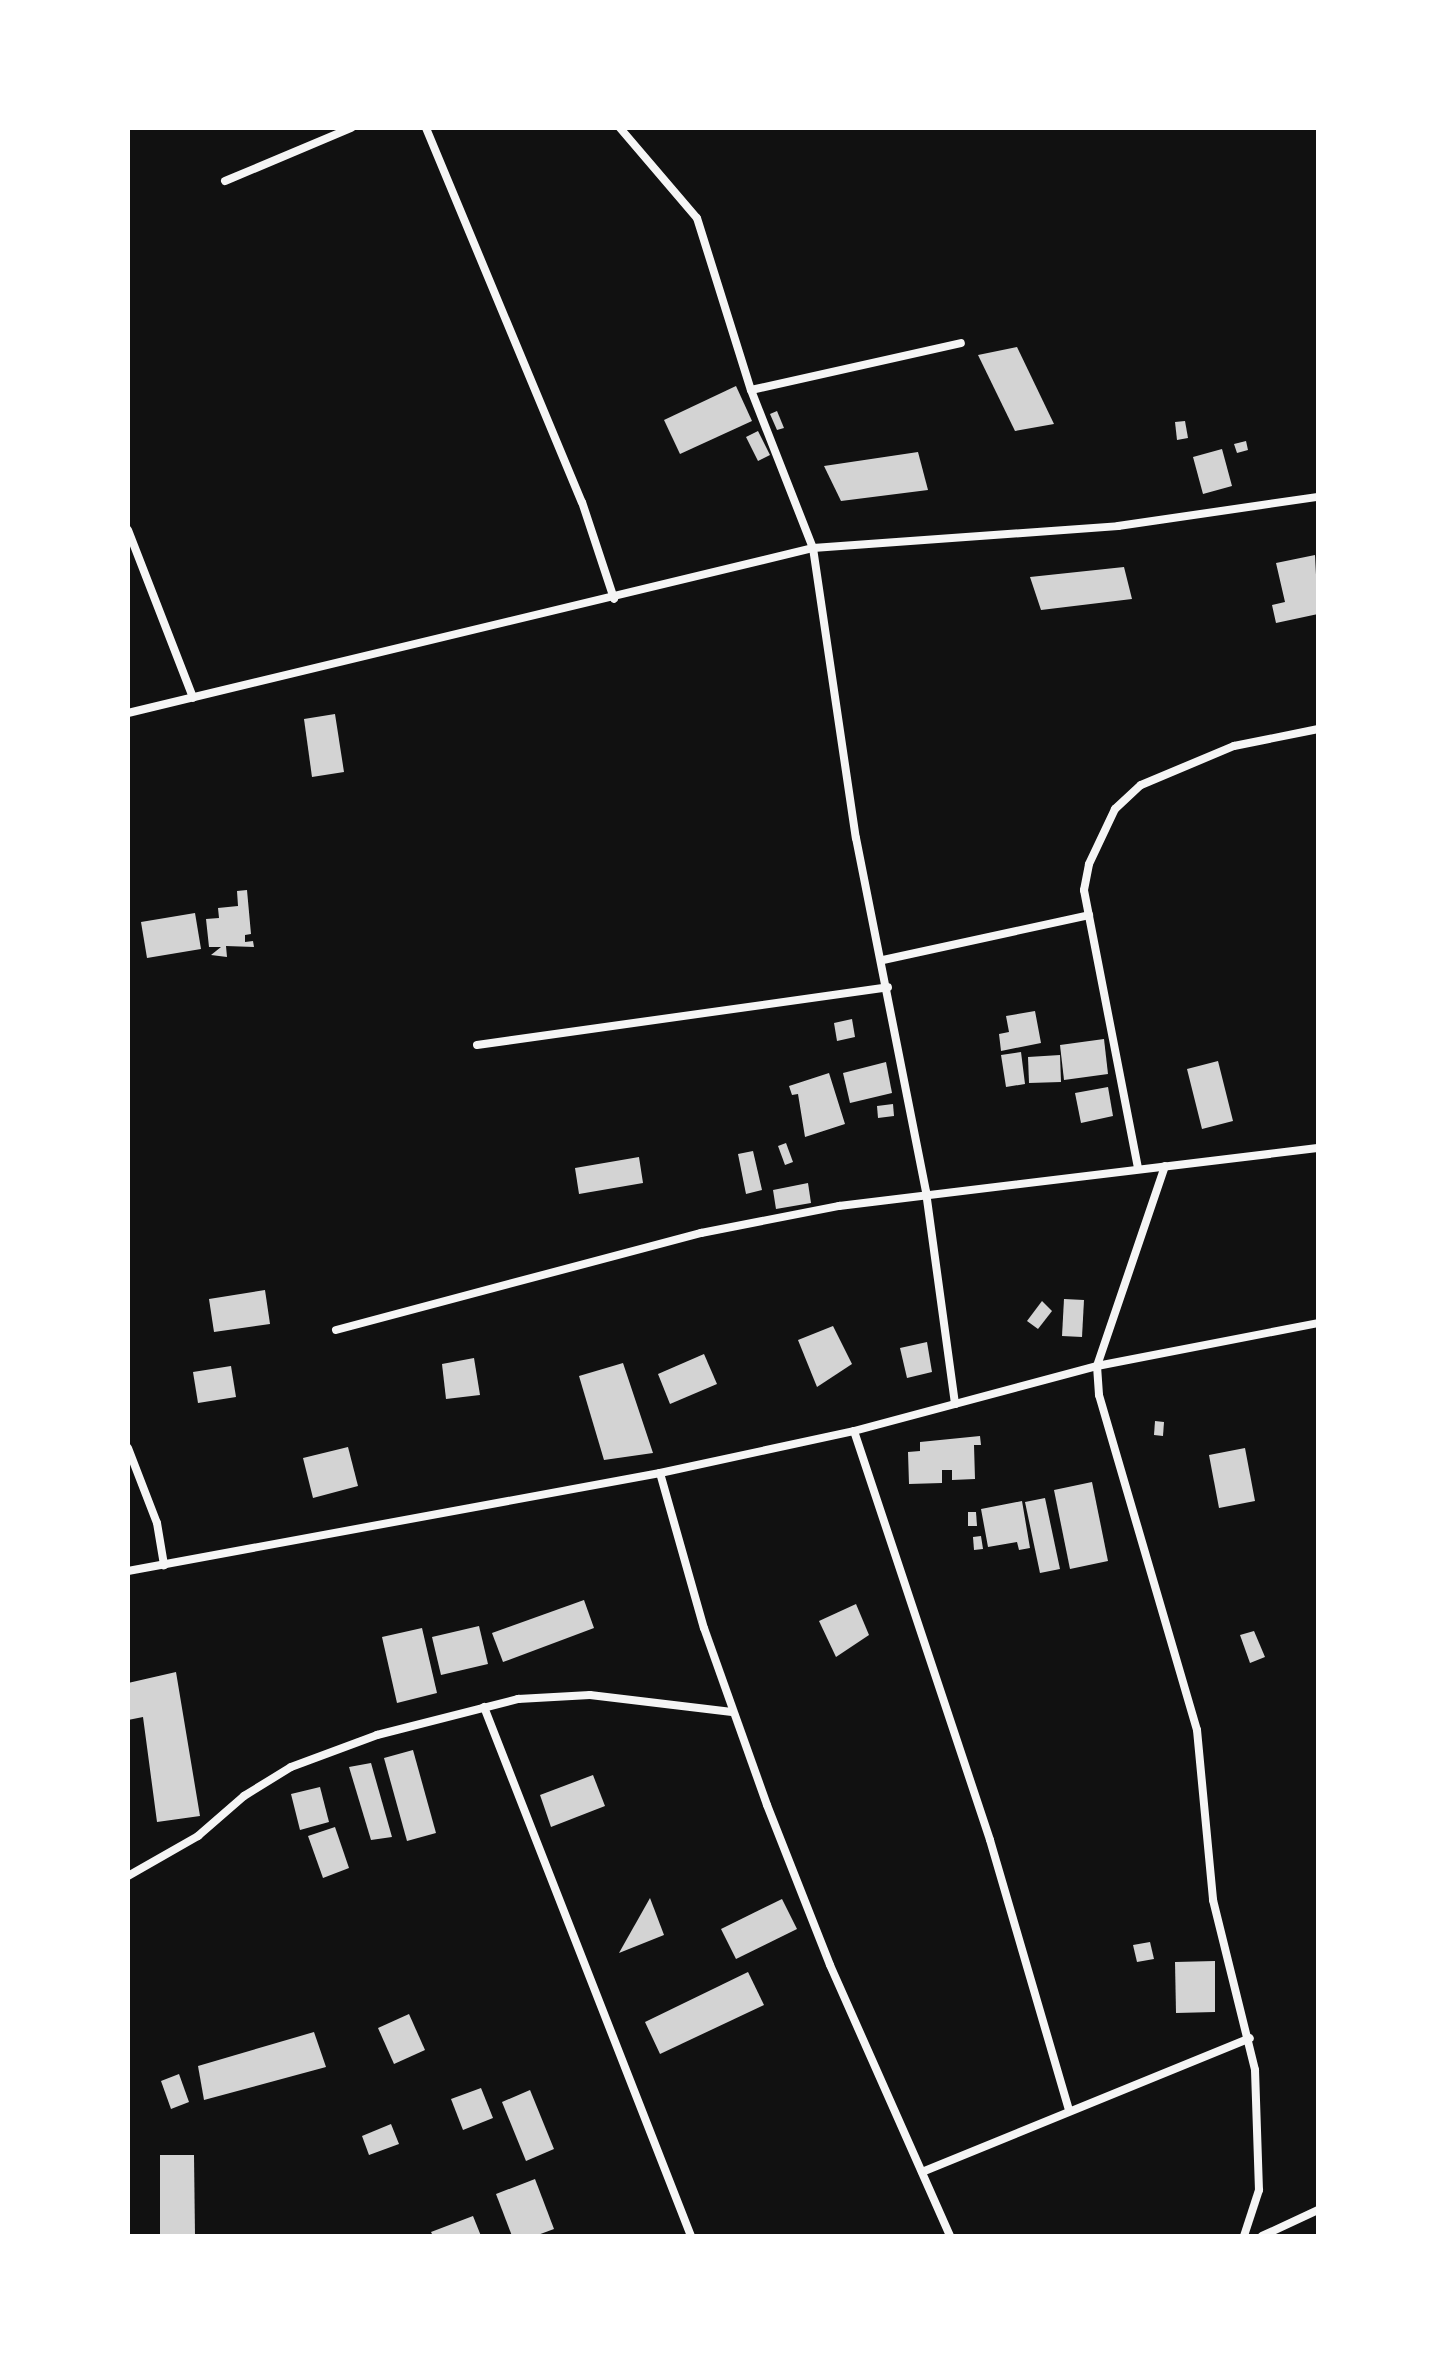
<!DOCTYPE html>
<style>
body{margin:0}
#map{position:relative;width:1446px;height:2364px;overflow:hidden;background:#111;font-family:"PT Serif",serif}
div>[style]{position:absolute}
.building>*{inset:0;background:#d3d3d3}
.minor>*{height:8px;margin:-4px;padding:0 4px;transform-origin:4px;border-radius:4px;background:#f5f5f5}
span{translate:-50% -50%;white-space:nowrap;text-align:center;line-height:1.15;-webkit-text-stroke:6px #fff;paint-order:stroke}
.frame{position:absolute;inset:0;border:130px solid #fff;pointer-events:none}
</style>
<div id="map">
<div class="building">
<div style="clip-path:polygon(1017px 347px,1054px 424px,1015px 431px,978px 355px)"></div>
<div style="clip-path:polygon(736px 386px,752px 421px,680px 454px,664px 420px)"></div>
<div style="clip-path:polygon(777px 411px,784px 428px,777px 430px,770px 414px)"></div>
<div style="clip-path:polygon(1185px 421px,1188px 438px,1177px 440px,1175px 422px)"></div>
<div style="clip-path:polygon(758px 431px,770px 455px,758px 461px,746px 437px)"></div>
<div style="clip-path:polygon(1246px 441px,1248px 450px,1237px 453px,1234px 444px)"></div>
<div style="clip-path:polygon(1222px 449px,1232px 486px,1203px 494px,1193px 457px)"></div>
<div style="clip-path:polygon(918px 452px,928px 490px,841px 501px,824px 466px)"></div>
<div style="clip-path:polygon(1315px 555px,1318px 614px,1276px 623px,1272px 605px,1285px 602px,1276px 563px)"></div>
<div style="clip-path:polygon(1124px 567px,1132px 599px,1041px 610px,1030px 577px)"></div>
<div style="clip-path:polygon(335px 714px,344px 772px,312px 777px,304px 719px)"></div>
<div style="clip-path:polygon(247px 890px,251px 934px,245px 935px,245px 942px,253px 941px,254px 947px,226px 946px,227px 957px,211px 955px,221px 947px,209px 947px,206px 919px,219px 918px,218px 908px,238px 906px,237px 891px)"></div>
<div style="clip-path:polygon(195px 913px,201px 949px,147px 958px,141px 922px)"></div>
<div style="clip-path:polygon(1035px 1011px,1041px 1043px,1001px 1051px,999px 1034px,1009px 1032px,1006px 1016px)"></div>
<div style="clip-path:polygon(852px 1019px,855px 1037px,837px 1041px,834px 1023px)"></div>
<div style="clip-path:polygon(1104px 1039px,1108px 1074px,1064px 1080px,1060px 1045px)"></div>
<div style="clip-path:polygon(1021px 1052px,1025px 1084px,1006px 1087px,1001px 1055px)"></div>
<div style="clip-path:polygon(1060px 1055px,1061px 1082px,1029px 1083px,1028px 1057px)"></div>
<div style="clip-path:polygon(1218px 1061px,1233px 1121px,1202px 1129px,1187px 1069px)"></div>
<div style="clip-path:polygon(886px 1062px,892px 1093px,850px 1103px,843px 1073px)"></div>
<div style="clip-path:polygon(829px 1073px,845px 1124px,805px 1137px,798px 1094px,792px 1095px,789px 1086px)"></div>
<div style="clip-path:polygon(1108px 1087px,1113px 1116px,1081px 1123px,1075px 1093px)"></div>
<div style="clip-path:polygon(893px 1104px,894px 1116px,878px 1118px,877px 1106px)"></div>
<div style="clip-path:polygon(786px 1143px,793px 1162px,785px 1165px,778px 1146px)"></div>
<div style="clip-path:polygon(753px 1151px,762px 1190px,746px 1194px,738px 1154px)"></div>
<div style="clip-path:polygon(639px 1157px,643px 1183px,579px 1194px,575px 1168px)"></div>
<div style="clip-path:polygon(808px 1183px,811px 1203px,776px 1209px,773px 1190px)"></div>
<div style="clip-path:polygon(265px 1290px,270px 1324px,214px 1332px,209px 1299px)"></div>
<div style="clip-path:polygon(1064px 1299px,1084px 1300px,1082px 1337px,1062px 1336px)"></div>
<div style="clip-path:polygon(1042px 1301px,1052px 1311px,1038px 1329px,1027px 1321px)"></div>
<div style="clip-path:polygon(833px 1326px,852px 1364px,817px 1387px,798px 1340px)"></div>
<div style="clip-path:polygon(927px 1342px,932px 1372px,907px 1378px,900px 1348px)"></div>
<div style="clip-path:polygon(704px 1354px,717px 1384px,670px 1404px,658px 1374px)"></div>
<div style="clip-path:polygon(474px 1358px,480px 1395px,446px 1399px,442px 1364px)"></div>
<div style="clip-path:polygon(623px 1363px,653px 1453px,604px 1460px,579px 1376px)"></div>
<div style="clip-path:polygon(231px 1366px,236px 1397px,198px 1403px,193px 1372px)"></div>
<div style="clip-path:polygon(1155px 1421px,1164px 1422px,1163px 1436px,1154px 1435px)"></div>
<div style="clip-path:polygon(980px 1436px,981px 1445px,974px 1445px,975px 1479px,952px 1480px,952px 1470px,942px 1470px,942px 1483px,909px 1484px,908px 1452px,920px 1451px,920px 1442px)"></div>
<div style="clip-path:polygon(348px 1447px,358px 1486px,313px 1498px,303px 1458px)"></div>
<div style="clip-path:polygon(1245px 1448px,1255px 1501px,1219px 1508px,1209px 1455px)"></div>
<div style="clip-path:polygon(1092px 1482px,1108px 1561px,1070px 1569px,1054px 1490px)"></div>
<div style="clip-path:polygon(1045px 1498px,1060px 1569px,1040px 1573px,1025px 1502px)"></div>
<div style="clip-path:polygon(1022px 1501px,1030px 1548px,1019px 1550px,1017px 1542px,988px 1547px,981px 1509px)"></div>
<div style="clip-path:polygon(968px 1512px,976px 1512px,977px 1526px,968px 1526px)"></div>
<div style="clip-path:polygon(981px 1536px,983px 1549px,974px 1550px,973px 1537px)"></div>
<div style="clip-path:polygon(584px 1600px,594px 1628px,503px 1662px,492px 1633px)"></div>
<div style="clip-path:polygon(856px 1604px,869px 1635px,836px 1657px,819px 1621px)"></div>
<div style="clip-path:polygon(479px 1626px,488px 1664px,441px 1675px,432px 1637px)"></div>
<div style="clip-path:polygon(422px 1628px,437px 1693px,397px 1703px,382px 1637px)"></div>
<div style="clip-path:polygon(1254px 1631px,1265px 1657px,1250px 1663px,1240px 1635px)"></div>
<div style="clip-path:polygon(176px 1672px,200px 1816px,157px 1822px,143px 1717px,128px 1720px,128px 1683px)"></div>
<div style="clip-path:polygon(413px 1750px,436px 1833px,407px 1841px,384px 1758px)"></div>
<div style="clip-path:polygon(371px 1763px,392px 1837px,371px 1840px,349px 1767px)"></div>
<div style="clip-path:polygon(593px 1775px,605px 1806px,551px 1827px,540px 1795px)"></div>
<div style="clip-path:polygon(320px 1787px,329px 1822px,300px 1830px,291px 1794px)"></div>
<div style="clip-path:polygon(335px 1827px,349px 1868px,323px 1878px,308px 1836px)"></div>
<div style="clip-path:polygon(650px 1898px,664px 1935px,619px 1953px)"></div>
<div style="clip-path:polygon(782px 1899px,797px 1929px,736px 1959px,721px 1929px)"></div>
<div style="clip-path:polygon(1150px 1942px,1154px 1959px,1137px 1962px,1133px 1945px)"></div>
<div style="clip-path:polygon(1215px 1961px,1215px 2012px,1176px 2013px,1175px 1962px)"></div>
<div style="clip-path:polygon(748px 1972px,764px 2005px,660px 2054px,645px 2022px)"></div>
<div style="clip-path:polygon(409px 2014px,425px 2050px,394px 2064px,378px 2028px)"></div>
<div style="clip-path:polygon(314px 2032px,326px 2067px,204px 2100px,198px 2066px)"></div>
<div style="clip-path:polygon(179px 2074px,189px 2102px,171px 2109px,161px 2081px)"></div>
<div style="clip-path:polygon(481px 2088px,493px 2118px,463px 2130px,451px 2099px)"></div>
<div style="clip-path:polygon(530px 2090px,554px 2149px,526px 2161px,502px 2102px)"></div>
<div style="clip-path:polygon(391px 2124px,399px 2144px,369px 2155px,362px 2136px)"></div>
<div style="clip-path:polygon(160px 2155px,194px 2155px,195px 2236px,160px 2236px)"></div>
<div style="clip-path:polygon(535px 2179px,554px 2229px,535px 2236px,512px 2236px,496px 2194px)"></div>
<div style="clip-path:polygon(473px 2216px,481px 2236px,433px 2236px,431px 2232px)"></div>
</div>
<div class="minor">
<div style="left:426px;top:128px;width:405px;rotate:67.4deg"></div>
<div style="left:582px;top:502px;width:102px;rotate:71.7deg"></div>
<div style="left:620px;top:128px;width:118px;rotate:49.5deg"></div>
<div style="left:697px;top:218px;width:180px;rotate:72.6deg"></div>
<div style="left:751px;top:390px;width:170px;rotate:68.6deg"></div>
<div style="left:813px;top:548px;width:293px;rotate:81.6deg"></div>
<div style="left:856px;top:838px;width:361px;rotate:78.8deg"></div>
<div style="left:926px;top:1192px;width:214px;rotate:82.2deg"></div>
<div style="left:225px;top:181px;width:137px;rotate:-22.8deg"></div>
<div style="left:751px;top:390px;width:215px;rotate:-12.6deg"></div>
<div style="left:128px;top:530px;width:180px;rotate:68.8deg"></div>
<div style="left:128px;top:713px;width:705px;rotate:-13.54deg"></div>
<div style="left:813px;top:548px;width:306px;rotate:-4.1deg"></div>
<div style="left:1118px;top:526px;width:202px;rotate:-8.3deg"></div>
<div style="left:883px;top:960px;width:211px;rotate:-12.3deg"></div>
<div style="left:477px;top:1045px;width:415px;rotate:-8deg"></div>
<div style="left:1165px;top:1166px;width:211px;rotate:108.8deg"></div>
<div style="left:1097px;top:1366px;width:29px;rotate:86deg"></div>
<div style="left:1099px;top:1395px;width:349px;rotate:73.7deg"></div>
<div style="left:1197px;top:1730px;width:171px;rotate:84.6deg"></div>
<div style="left:1213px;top:1900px;width:175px;rotate:76.1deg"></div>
<div style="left:1255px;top:2070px;width:120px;rotate:88.1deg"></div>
<div style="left:1259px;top:2190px;width:48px;rotate:108.1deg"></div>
<div style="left:1138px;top:1168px;width:283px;rotate:-101deg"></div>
<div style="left:1084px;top:890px;width:26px;rotate:-79deg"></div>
<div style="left:1089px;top:864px;width:61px;rotate:-64.7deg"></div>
<div style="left:1115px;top:809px;width:35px;rotate:-43deg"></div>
<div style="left:1141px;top:785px;width:101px;rotate:-22.8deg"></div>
<div style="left:1234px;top:746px;width:86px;rotate:-11.4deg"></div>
<div style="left:336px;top:1330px;width:378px;rotate:-14.9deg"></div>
<div style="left:701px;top:1233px;width:141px;rotate:-11.1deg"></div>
<div style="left:839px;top:1206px;width:482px;rotate:-6.9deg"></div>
<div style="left:854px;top:1431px;width:431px;rotate:71.6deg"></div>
<div style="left:990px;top:1840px;width:281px;rotate:73.7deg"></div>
<div style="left:128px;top:1448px;width:80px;rotate:68.9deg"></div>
<div style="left:157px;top:1523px;width:43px;rotate:80.5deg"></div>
<div style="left:660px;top:1473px;width:161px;rotate:74.2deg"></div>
<div style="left:704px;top:1628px;width:188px;rotate:70.4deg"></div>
<div style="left:767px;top:1805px;width:172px;rotate:68.5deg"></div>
<div style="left:830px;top:1965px;width:296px;rotate:66.1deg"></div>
<div style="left:128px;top:1571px;width:541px;rotate:-10.44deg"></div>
<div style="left:660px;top:1473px;width:198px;rotate:-12.2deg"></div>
<div style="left:854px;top:1431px;width:252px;rotate:-15deg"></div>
<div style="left:1097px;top:1366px;width:225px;rotate:-11deg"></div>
<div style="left:484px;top:1707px;width:568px;rotate:68.63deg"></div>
<div style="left:128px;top:1876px;width:81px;rotate:-29.7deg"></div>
<div style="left:198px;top:1836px;width:61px;rotate:-41deg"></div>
<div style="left:244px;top:1796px;width:55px;rotate:-31.7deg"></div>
<div style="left:291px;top:1767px;width:92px;rotate:-20.4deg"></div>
<div style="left:377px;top:1735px;width:146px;rotate:-14.3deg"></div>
<div style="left:518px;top:1699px;width:72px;rotate:-3.2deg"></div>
<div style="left:590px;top:1695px;width:143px;rotate:6.8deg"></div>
<div style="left:922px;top:2172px;width:354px;rotate:-22.2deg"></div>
<div style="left:1262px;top:2236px;width:62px;rotate:-24.9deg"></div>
</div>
<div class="frame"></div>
</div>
